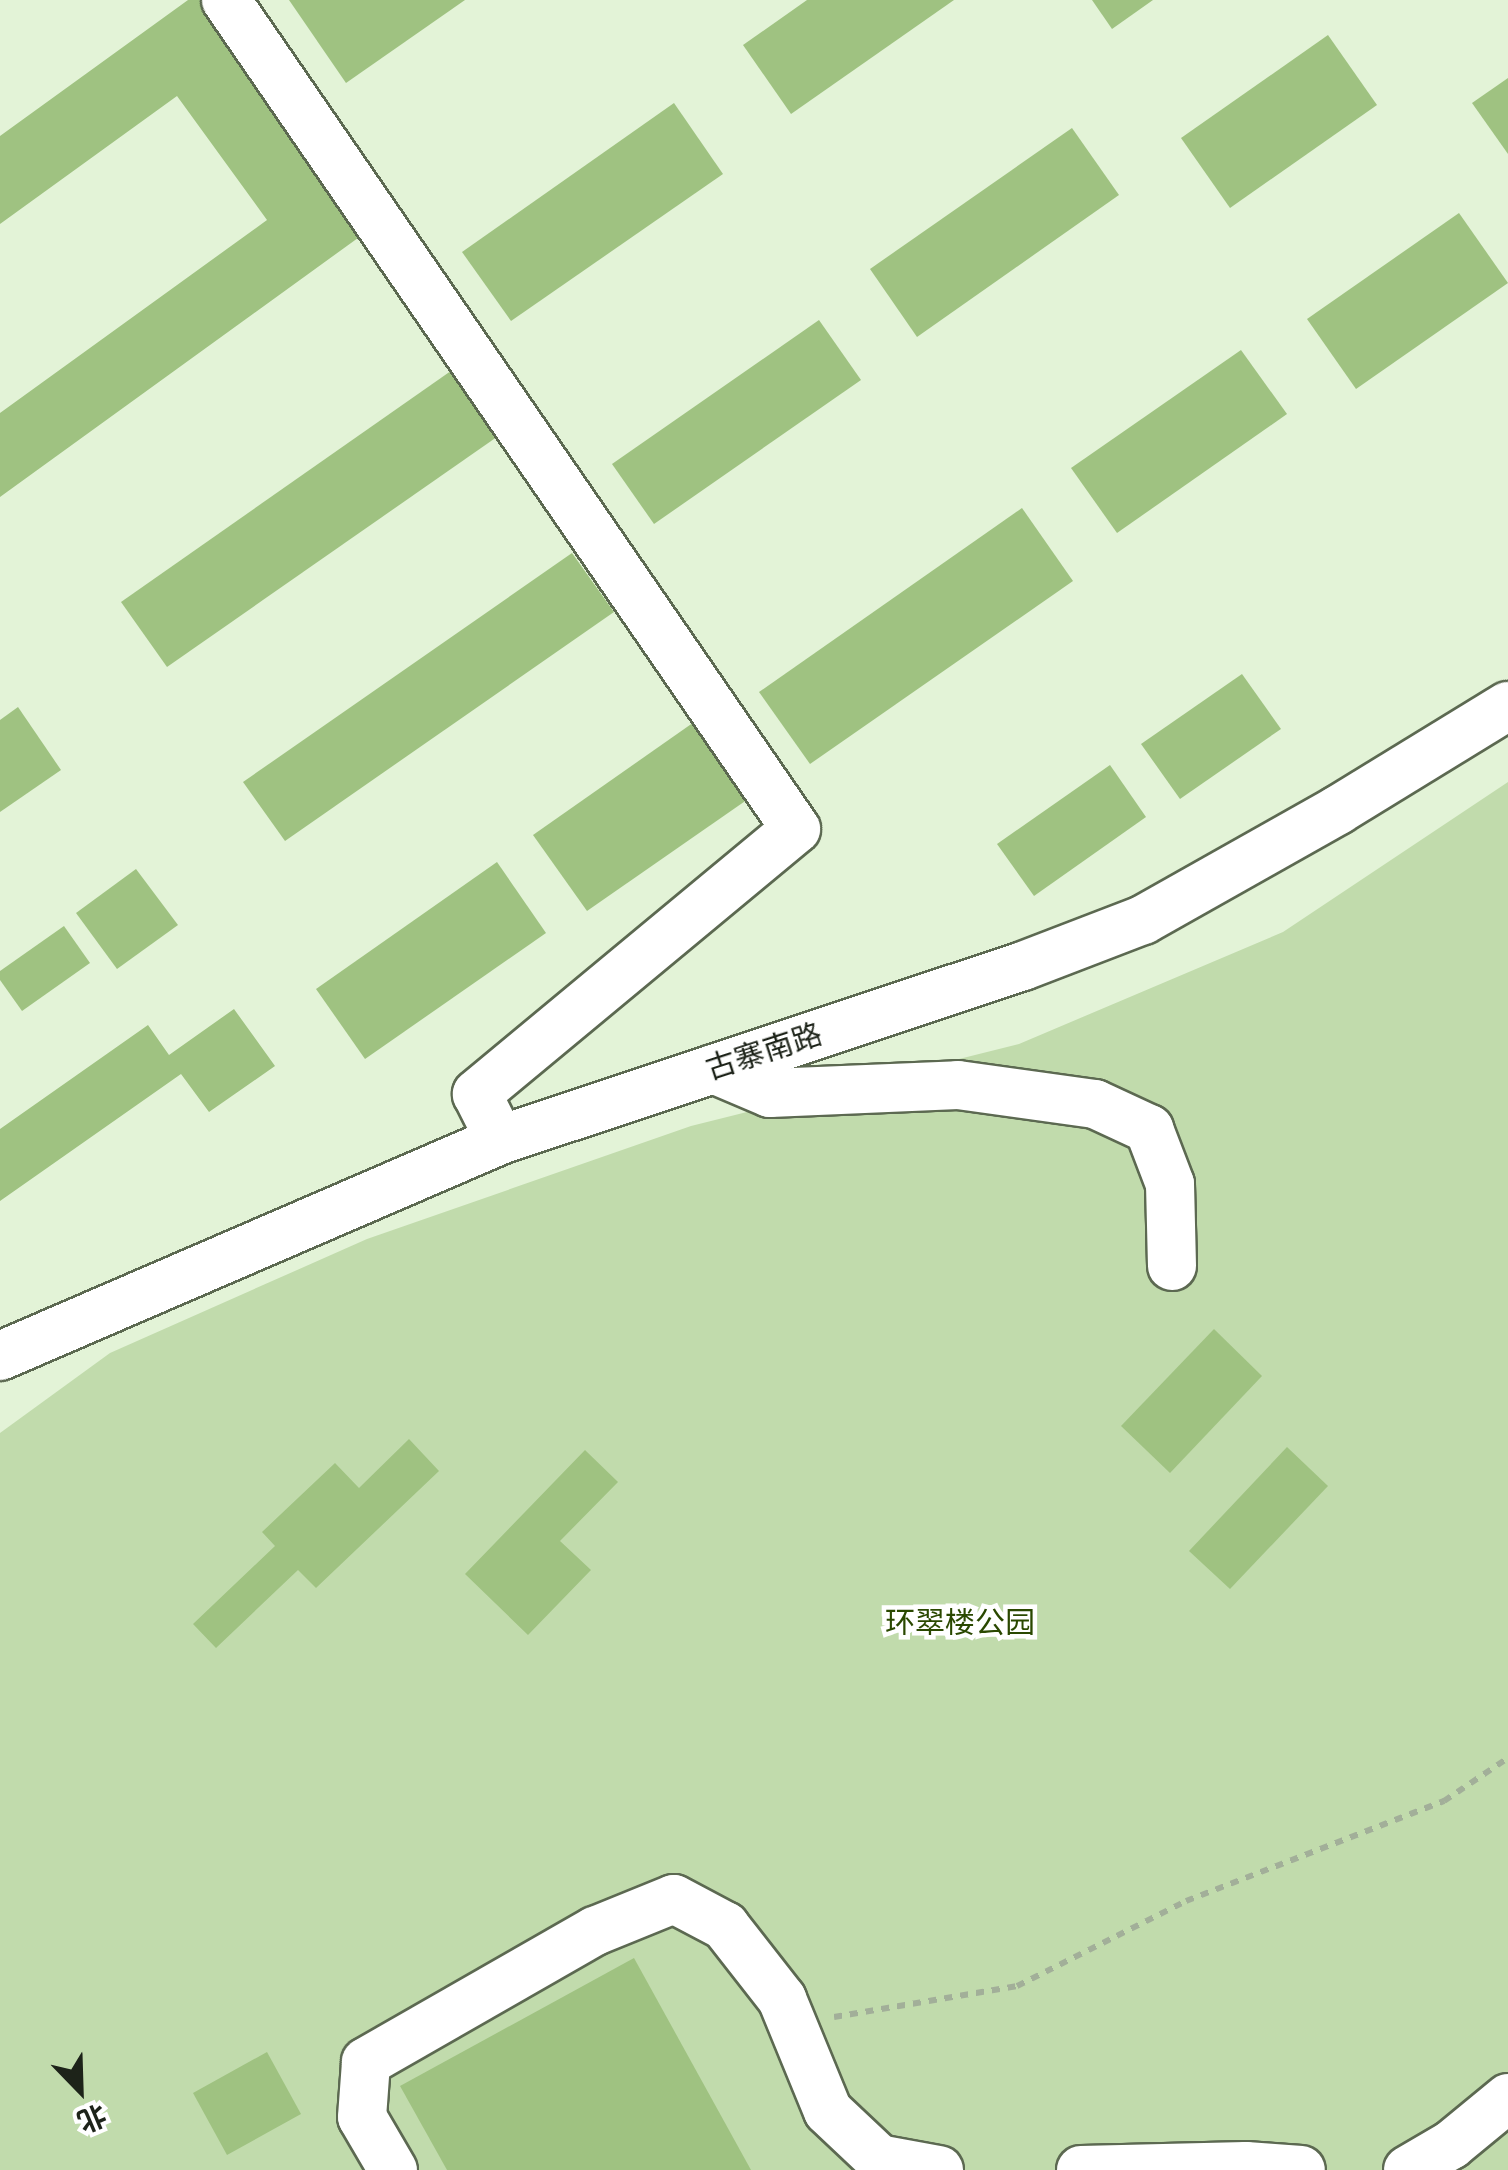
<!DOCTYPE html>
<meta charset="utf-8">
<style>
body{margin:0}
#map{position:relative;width:1508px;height:2170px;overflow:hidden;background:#e3f3d7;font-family:Roboto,"Noto Sans SC",sans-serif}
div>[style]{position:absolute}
.green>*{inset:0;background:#c1dbac}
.building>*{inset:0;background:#9fc281}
.path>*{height:6px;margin-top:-3px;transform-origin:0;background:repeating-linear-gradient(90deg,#a2af99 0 8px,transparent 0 16px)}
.roads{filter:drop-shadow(2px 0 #5c6951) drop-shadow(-2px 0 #5c6951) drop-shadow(0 2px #5c6951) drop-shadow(0 -2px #5c6951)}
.minor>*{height:48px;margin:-24px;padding:0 24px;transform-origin:24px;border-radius:24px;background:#fff}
span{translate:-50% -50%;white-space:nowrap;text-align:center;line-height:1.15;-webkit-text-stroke:9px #fff;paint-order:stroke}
.street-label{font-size:30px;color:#1d2319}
.park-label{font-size:30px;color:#2a4800}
.north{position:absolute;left:30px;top:2040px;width:100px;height:100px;-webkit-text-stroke:8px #fff;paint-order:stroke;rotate:157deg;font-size:28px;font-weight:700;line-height:40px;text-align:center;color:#1d2319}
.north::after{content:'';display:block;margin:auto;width:35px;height:45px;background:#1d2319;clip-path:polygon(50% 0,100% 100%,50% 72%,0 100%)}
</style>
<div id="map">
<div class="green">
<div style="clip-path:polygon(1508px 782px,1508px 2170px,0 2170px,0 1433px,110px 1353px,367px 1239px,691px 1126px,1019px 1044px,1283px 932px)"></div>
</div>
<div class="building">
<div style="clip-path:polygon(188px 0,202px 0,369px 230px,0 497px,0 413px,267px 220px,177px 96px,0 224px,0 136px)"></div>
<div style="clip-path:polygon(289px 0,465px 0,346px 83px)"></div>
<div style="clip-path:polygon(807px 0,954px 0,791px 114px,743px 45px)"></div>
<div style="clip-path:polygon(1092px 0,1153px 0,1112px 29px)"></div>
<div style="clip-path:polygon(1328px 35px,1377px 105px,1230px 208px,1181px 138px)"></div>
<div style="clip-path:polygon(1508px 78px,1508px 154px,1472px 103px)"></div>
<div style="clip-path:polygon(674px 103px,723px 174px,511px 321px,462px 252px)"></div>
<div style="clip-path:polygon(1072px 128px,1119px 195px,917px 337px,870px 269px)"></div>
<div style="clip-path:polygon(1459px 213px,1508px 283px,1356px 389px,1307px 319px)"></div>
<div style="clip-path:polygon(819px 320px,861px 380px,654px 524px,612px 464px)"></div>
<div style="clip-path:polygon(1241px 350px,1287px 414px,1117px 533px,1071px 468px)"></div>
<div style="clip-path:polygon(458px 366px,504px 432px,167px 667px,121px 602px)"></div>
<div style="clip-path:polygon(1022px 508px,1073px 581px,810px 764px,759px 692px)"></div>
<div style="clip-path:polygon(572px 553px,614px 612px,285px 841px,243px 782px)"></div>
<div style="clip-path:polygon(1242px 674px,1281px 729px,1180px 799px,1141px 744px)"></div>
<div style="clip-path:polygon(18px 707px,61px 770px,0 812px,0 720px)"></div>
<div style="clip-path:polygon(697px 720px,751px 797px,587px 911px,533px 835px)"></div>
<div style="clip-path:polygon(1110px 765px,1146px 817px,1034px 896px,997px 844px)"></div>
<div style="clip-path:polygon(497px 862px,546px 933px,365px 1059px,316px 989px)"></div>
<div style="clip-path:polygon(136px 869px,178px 925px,117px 969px,76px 913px)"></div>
<div style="clip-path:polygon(64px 926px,90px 963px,22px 1011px,0 980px,0 971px)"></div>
<div style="clip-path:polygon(234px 1009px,275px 1066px,209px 1112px,181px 1074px,0 1201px,0 1129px,148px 1025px,169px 1055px)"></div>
<div style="clip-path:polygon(1214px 1329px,1262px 1376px,1170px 1473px,1121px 1426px)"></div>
<div style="clip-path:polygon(409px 1439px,439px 1471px,316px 1588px,298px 1570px,216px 1648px,193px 1624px,275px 1546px,262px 1532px,335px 1463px,359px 1488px)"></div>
<div style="clip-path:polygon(1287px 1447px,1328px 1486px,1230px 1589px,1189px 1551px)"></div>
<div style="clip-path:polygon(585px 1450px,618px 1482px,560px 1541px,591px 1570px,528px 1635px,465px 1574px)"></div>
<div style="clip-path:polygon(634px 1958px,751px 2170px,447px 2170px,400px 2086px)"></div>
<div style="clip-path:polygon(267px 2052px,301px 2114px,227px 2155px,193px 2093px)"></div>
</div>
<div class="path">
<div style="left:834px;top:2017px;width:186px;rotate:-9.6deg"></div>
<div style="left:1017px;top:1986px;width:189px;rotate:-26.7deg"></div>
<div style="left:1186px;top:1901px;width:277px;rotate:-21.2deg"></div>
<div style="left:1444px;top:1801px;width:77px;rotate:-33.9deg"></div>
</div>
<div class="roads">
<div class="minor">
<div style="left:226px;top:0;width:1006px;rotate:55.49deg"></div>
<div style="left:796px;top:829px;width:415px;rotate:140.3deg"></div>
<div style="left:477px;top:1094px;width:51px;rotate:63.4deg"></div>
<div style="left:713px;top:1069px;width:62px;rotate:22.8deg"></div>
<div style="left:770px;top:1093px;width:188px;rotate:-2.4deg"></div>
<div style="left:958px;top:1085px;width:138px;rotate:7.9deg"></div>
<div style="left:1095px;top:1104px;width:60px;rotate:24.8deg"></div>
<div style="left:1149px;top:1129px;width:59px;rotate:69.1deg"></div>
<div style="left:1170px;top:1184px;width:82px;rotate:88.6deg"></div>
<div style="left:0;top:1356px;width:545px;rotate:-23.36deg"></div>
<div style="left:500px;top:1140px;width:551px;rotate:-18.4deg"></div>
<div style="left:1023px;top:966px;width:129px;rotate:-21deg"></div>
<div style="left:1143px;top:920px;width:224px;rotate:-29.4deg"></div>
<div style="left:1338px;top:810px;width:199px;rotate:-31.5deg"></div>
<div style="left:393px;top:2170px;width:61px;rotate:-120.3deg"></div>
<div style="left:362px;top:2117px;width:55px;rotate:-85.8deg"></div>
<div style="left:366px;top:2062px;width:264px;rotate:-29.8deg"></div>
<div style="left:595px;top:1931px;width:85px;rotate:-22.1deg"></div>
<div style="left:674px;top:1899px;width:58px;rotate:27.9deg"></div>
<div style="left:725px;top:1926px;width:93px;rotate:52deg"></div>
<div style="left:782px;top:1999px;width:121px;rotate:67.7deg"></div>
<div style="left:828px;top:2111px;width:70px;rotate:43.3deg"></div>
<div style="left:879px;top:2159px;width:61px;rotate:10.4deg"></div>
<div style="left:1081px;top:2170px;width:165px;rotate:-1.4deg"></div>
<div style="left:1246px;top:2166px;width:55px;rotate:4.2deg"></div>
<div style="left:1408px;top:2170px;width:50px;rotate:-30.2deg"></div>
<div style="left:1451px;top:2145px;width:74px;rotate:-39.5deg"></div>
</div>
</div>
<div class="street-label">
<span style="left:764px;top:1052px;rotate:-18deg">古寨南路</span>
</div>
<div class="park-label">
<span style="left:960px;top:1623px">环翠楼公园</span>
</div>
<div class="north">北</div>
</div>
